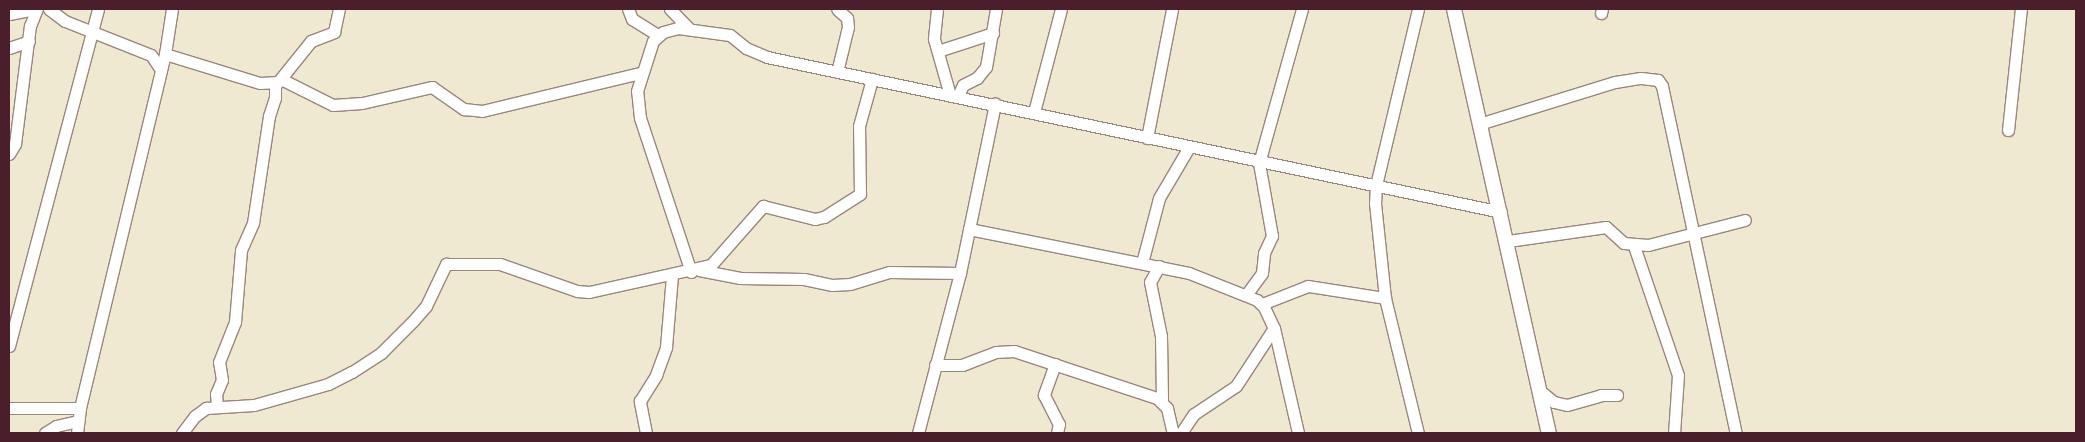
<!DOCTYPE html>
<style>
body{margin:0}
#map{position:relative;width:2085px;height:442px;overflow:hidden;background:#f0e9d1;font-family:Itim,sans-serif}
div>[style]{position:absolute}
.roads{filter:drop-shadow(1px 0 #9d847e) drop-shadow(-1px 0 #9d847e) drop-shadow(0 1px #9d847e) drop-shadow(0 -1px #9d847e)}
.minor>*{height:11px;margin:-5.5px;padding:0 5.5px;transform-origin:5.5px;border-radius:5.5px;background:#fff}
.tertiary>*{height:14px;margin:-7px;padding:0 7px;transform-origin:7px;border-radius:7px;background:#fff}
span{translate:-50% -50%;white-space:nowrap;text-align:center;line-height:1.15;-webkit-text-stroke:4.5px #f7f3e8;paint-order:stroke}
.frame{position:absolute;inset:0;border:10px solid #4a1f2b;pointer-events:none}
</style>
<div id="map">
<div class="roads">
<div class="minor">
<div style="left:49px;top:9px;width:20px;rotate:37deg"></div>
<div style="left:65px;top:21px;width:92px;rotate:21.6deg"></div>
<div style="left:151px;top:55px;width:18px;rotate:56deg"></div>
<div style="left:628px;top:9px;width:11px;rotate:68deg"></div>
<div style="left:632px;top:19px;width:31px;rotate:32deg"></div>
<div style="left:670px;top:9px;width:28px;rotate:46deg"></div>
<div style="left:937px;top:9px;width:30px;rotate:96deg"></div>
<div style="left:934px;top:39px;width:58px;rotate:74.1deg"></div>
<div style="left:1418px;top:9px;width:181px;rotate:103.4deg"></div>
<div style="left:1376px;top:185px;width:18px;rotate:93deg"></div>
<div style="left:1375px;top:203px;width:96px;rotate:84deg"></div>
<div style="left:1385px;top:298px;width:139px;rotate:76.3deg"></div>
<div style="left:1601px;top:13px;width:4px;rotate:-76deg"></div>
<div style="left:9px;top:14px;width:26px;rotate:-11deg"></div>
<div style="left:9px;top:48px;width:21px;rotate:-19deg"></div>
<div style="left:938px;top:51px;width:58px;rotate:-18.1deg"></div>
<div style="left:165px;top:54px;width:99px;rotate:17deg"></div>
<div style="left:260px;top:83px;width:18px;rotate:-3deg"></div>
<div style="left:278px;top:82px;width:53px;rotate:-51.2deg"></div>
<div style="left:311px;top:41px;width:25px;rotate:-21deg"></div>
<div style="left:334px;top:32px;width:24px;rotate:-78deg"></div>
<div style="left:837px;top:72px;width:46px;rotate:-76.3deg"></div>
<div style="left:848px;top:27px;width:9px;rotate:-96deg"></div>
<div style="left:847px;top:18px;width:13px;rotate:-138deg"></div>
<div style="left:283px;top:80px;width:56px;rotate:26.6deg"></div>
<div style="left:333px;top:105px;width:29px;rotate:-4deg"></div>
<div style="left:362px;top:103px;width:72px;rotate:-12.9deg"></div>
<div style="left:432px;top:87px;width:39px;rotate:35deg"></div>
<div style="left:464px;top:109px;width:18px;rotate:6deg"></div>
<div style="left:482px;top:111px;width:163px;rotate:-13.5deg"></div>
<div style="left:958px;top:96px;width:12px;rotate:-66deg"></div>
<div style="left:963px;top:85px;width:16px;rotate:-27deg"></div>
<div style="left:977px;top:78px;width:14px;rotate:-51deg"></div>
<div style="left:986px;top:67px;width:59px;rotate:-80.2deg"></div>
<div style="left:1034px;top:112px;width:106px;rotate:-75.3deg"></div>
<div style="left:1479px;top:124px;width:142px;rotate:-17.2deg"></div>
<div style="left:1615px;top:82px;width:26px;rotate:-9deg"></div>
<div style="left:1641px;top:78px;width:17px;rotate:7deg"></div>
<div style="left:1658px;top:80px;width:7px;rotate:56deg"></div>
<div style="left:1662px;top:86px;width:355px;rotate:78deg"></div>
<div style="left:2008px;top:130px;width:122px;rotate:-83.9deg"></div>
<div style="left:1147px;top:138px;width:131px;rotate:-79deg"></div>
<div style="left:9px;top:154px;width:12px;rotate:-59deg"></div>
<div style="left:15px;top:144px;width:119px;rotate:-82.8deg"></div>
<div style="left:30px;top:26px;width:18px;rotate:-68deg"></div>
<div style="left:969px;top:229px;width:224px;rotate:11.3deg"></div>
<div style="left:1189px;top:273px;width:73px;rotate:21.7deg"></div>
<div style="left:1257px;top:300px;width:10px;rotate:45deg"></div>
<div style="left:1264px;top:307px;width:23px;rotate:65deg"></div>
<div style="left:1274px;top:328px;width:108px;rotate:77.1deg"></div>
<div style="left:1508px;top:241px;width:99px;rotate:-8.1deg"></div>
<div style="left:1606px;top:227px;width:24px;rotate:42deg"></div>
<div style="left:1624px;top:243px;width:24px;rotate:5deg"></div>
<div style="left:1648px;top:245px;width:100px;rotate:-14.5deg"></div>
<div style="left:1634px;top:246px;width:136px;rotate:71.2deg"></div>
<div style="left:1678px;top:375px;width:58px;rotate:93.9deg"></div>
<div style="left:1142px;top:263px;width:67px;rotate:-75.3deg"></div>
<div style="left:1159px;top:198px;width:59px;rotate:-59.5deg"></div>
<div style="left:1159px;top:266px;width:18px;rotate:119deg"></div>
<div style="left:1150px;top:282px;width:55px;rotate:78.5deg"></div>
<div style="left:1161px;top:336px;width:66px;rotate:89.1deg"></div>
<div style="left:699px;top:270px;width:42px;rotate:11deg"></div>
<div style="left:740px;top:278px;width:64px;rotate:0.9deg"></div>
<div style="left:804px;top:279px;width:29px;rotate:12deg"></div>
<div style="left:832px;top:285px;width:18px;rotate:-3deg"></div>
<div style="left:850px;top:284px;width:41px;rotate:-17.1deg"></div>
<div style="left:889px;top:272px;width:71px;rotate:0.8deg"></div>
<div style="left:691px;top:272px;width:162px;rotate:-108.3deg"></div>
<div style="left:640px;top:118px;width:27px;rotate:-96deg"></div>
<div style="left:637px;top:91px;width:52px;rotate:-72.3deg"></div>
<div style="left:653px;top:41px;width:13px;rotate:-42deg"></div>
<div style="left:663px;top:32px;width:16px;rotate:-15deg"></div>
<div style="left:678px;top:28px;width:52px;rotate:7.7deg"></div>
<div style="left:730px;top:35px;width:21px;rotate:39deg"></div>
<div style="left:746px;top:48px;width:23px;rotate:23deg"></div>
<div style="left:767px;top:57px;width:750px;rotate:11.92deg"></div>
<div style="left:1246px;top:295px;width:27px;rotate:-54deg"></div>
<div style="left:1262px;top:273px;width:20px;rotate:-84deg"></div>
<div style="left:1264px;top:253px;width:19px;rotate:-65deg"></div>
<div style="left:1272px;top:236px;width:74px;rotate:-100.1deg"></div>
<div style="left:1259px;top:163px;width:160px;rotate:-74.4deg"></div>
<div style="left:1262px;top:304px;width:49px;rotate:-21.4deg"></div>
<div style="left:1308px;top:286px;width:78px;rotate:8.9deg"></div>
<div style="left:9px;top:346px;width:349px;rotate:-75.2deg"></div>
<div style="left:1055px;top:364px;width:33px;rotate:110deg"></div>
<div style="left:1044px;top:395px;width:33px;rotate:63deg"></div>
<div style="left:1059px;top:424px;width:9px;rotate:103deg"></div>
<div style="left:935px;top:365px;width:27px"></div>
<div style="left:962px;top:365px;width:36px;rotate:-21deg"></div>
<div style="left:996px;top:352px;width:18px;rotate:-3deg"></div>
<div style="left:1014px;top:351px;width:151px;rotate:18.2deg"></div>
<div style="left:1157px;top:398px;width:14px;rotate:45deg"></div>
<div style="left:1167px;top:408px;width:26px;rotate:77deg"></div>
<div style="left:1539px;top:390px;width:19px;rotate:39deg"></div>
<div style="left:1554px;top:402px;width:13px;rotate:13deg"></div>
<div style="left:1567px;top:405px;width:35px;rotate:-16deg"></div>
<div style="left:1601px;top:395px;width:16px"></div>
<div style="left:217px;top:407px;width:13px;rotate:-94deg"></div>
<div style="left:216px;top:394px;width:15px;rotate:-67deg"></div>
<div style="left:222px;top:380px;width:18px;rotate:-99deg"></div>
<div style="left:219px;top:362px;width:43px;rotate:-68.2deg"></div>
<div style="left:235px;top:322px;width:72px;rotate:-85.2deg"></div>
<div style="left:241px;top:250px;width:30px;rotate:-66deg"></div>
<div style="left:253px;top:223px;width:108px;rotate:-81.5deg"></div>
<div style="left:269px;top:116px;width:19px;rotate:-72deg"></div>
<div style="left:275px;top:98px;width:15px;rotate:-90deg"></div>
<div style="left:9px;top:408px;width:71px"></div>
<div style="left:45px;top:433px;width:13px;rotate:-32deg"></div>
<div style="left:56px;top:426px;width:23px;rotate:-13deg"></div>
<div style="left:77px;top:433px;width:25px;rotate:-83deg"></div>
<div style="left:80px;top:408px;width:364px;rotate:-76.5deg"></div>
<div style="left:165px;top:54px;width:46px;rotate:-81.2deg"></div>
<div style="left:182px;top:433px;width:21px;rotate:-53deg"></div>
<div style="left:195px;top:416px;width:14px;rotate:-36deg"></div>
<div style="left:206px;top:408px;width:48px;rotate:-3.6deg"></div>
<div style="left:254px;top:405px;width:77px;rotate:-15.8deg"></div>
<div style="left:328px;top:384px;width:27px;rotate:-27deg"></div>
<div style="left:352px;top:372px;width:35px;rotate:-33deg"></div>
<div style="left:381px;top:353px;width:45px;rotate:-45deg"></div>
<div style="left:413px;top:321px;width:20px;rotate:-49deg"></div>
<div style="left:426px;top:306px;width:47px;rotate:-64.5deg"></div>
<div style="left:446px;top:264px;width:54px"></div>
<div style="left:500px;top:264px;width:82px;rotate:19.3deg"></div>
<div style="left:577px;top:291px;width:12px;rotate:5deg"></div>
<div style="left:589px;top:292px;width:125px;rotate:-12.5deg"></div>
<div style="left:711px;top:265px;width:79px;rotate:-48.6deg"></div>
<div style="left:763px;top:206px;width:54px;rotate:14deg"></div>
<div style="left:815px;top:219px;width:9px;rotate:-13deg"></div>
<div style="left:824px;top:217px;width:43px;rotate:-32.6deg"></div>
<div style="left:860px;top:194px;width:68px;rotate:-90.8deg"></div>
<div style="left:859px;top:126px;width:49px;rotate:-74.5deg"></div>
<div style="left:646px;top:433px;width:33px;rotate:-101deg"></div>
<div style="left:640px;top:401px;width:31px;rotate:-58deg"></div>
<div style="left:656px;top:375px;width:30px;rotate:-70deg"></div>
<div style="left:666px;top:347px;width:71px;rotate:-85.2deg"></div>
<div style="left:918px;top:433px;width:165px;rotate:-75.3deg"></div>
<div style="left:960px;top:273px;width:173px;rotate:-78.3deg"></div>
<div style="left:1181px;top:433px;width:23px;rotate:-56deg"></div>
<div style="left:1194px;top:414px;width:50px;rotate:-33.7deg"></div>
<div style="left:1236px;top:386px;width:69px;rotate:-56.8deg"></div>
</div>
<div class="tertiary">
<div style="left:1454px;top:9px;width:435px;rotate:77.4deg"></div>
</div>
</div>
<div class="frame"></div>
</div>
